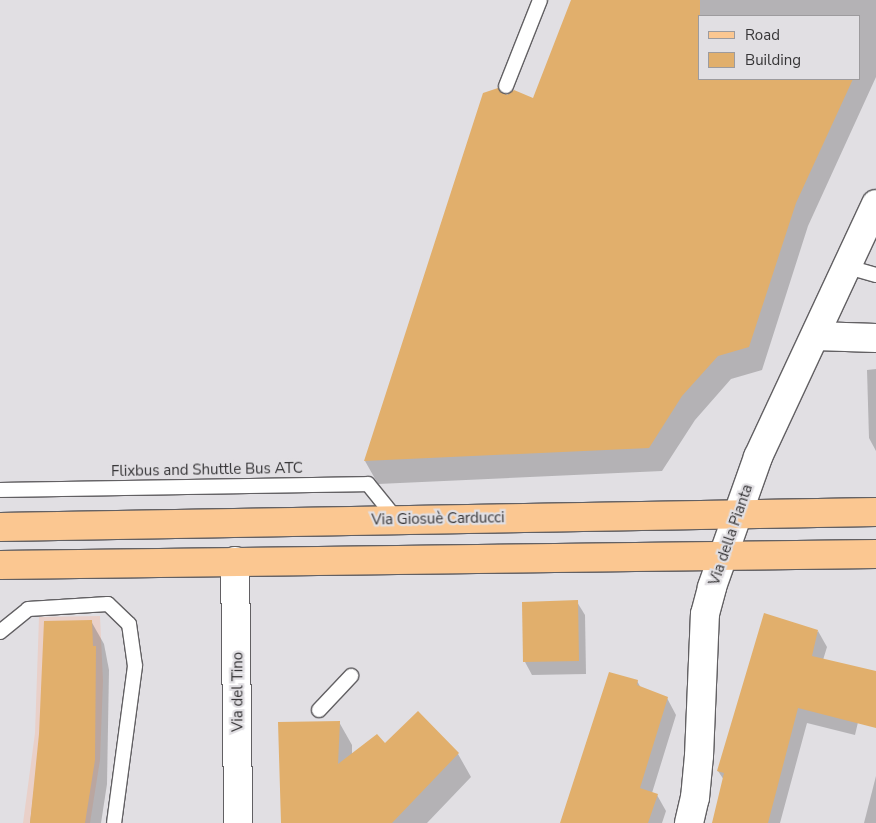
<!DOCTYPE html>
<meta charset="utf-8">
<style>
body{margin:0}
#map{position:relative;width:876px;height:823px;overflow:hidden;background:#e1dfe3;font-family:"Nunito Sans",sans-serif}
div>[style]{position:absolute}
.education>*{inset:0;background:#e9d0c9}
.shadow>*{inset:0;background:#0003}
.building>*{inset:0;background:#e1af6c}
.roads{filter:drop-shadow(1px 0 #626063) drop-shadow(-1px 0 #626063) drop-shadow(0 1px #626063) drop-shadow(0 -1px #626063)}
.lane>*{height:14px;margin:-7px;padding:0 7px;transform-origin:7px;border-radius:7px;background:#fff}
.street>*{height:28px;margin:-14px;padding:0 14px;transform-origin:14px;border-radius:14px;background:#fff}
.primary>*{height:28px;margin:-14px;padding:0 14px;transform-origin:14px;border-radius:14px;background:#fbc791}
span{translate:-50% -50%;white-space:nowrap;text-align:center;line-height:1.15;-webkit-text-stroke:4.5px #e1dfe3;paint-order:stroke}
.street-label{font-size:15px;color:#363537}
.legend{position:absolute;left:698px;top:15px;width:162px;height:65px;box-sizing:border-box;background:#e1dfe3;border:1px solid #9d9b9e;margin:0;padding:6px 9px;list-style:none;font-size:15px;color:#363537}
.legend li{display:flex;align-items:center;gap:10px;height:25px}
.legend b{width:25px;border:1px solid #9d9b9e}
</style>
<div id="map">
<div class="education">
<div style="clip-path:polygon(100px 616px,103px 681px,100px 760px,90px 823px,23px 823px,35px 733px,39px 617px)"></div>
</div>
<div class="shadow">
<div style="clip-path:polygon(evenodd,573px 0,876px 0,876px 77px,808px 226px,762px 370px,731px 379px,695px 420px,662px 471px,378px 484px,365px 461px,484px 94px,534px 100px,573px 0,700px 16px,860px 16px,860px 79px,700px 79px,700px 16px)"></div>
<div style="clip-path:polygon(876px 369px,876px 451px,869px 438px,867px 370px)"></div>
<div style="clip-path:polygon(577px 602px,585px 615px,586px 674px,532px 675px,525px 662px)"></div>
<div style="clip-path:polygon(91px 621px,104px 644px,109px 670px,107px 784px,101px 823px,30px 823px,41px 734px)"></div>
<div style="clip-path:polygon(818px 631px,827px 647px,823px 660px,867px 684px,855px 735px,807px 723px,780px 823px,713px 823px,724px 780px,718px 771px)"></div>
<div style="clip-path:polygon(637px 681px,641px 688px,667px 698px,676px 715px,652px 793px,657px 795px,666px 811px,662px 823px,561px 823px)"></div>
<div style="clip-path:polygon(339px 722px,352px 745px,352px 755px,385px 744px,458px 754px,471px 777px,427px 823px,282px 823px)"></div>
<div style="clip-path:polygon(876px 776px,876px 823px,864px 823px)"></div>
</div>
<div class="building">
<div style="clip-path:polygon(571px 0,700px 0,700px 79px,853px 79px,796px 203px,749px 347px,718px 356px,682px 396px,649px 448px,364px 461px,483px 93px,498px 88px,507px 95px,514px 90px,533px 98px)"></div>
<div style="clip-path:polygon(578px 600px,579px 661px,523px 662px,522px 602px)"></div>
<div style="clip-path:polygon(764px 613px,818px 630px,812px 656px,876px 671px,876px 728px,798px 708px,768px 823px,712px 823px,724px 773px,717px 771px)"></div>
<div style="clip-path:polygon(92px 620px,93px 646px,96px 646px,95px 760px,85px 823px,30px 823px,39px 734px,44px 621px)"></div>
<div style="clip-path:polygon(609px 672px,638px 680px,637px 685px,668px 697px,640px 788px,658px 794px,648px 823px,560px 823px)"></div>
<div style="clip-path:polygon(418px 711px,459px 753px,392px 823px,281px 823px,278px 722px,340px 721px,338px 764px,377px 734px,385px 743px)"></div>
</div>
<div class="roads">
<div class="lane">
<div style="left:506px;top:86px;width:92px;rotate:-68.4deg"></div>
<div style="left:848px;top:267px;width:29px;rotate:16deg"></div>
<div style="left:0;top:490px;width:368px;rotate:-0.9deg"></div>
<div style="left:368px;top:484px;width:46px;rotate:51.1deg"></div>
<div style="left:0;top:632px;width:36px;rotate:-39deg"></div>
<div style="left:28px;top:609px;width:80px;rotate:-3.6deg"></div>
<div style="left:108px;top:604px;width:29px;rotate:44deg"></div>
<div style="left:129px;top:624px;width:42px;rotate:81.9deg"></div>
<div style="left:135px;top:666px;width:158px;rotate:97.6deg"></div>
<div style="left:319px;top:710px;width:47px;rotate:-46.7deg"></div>
</div>
<div class="street">
<div style="left:815px;top:336px;width:61px;rotate:1.9deg"></div>
<div style="left:235px;top:561px;width:262px;rotate:89.3deg"></div>
<div style="left:689px;top:823px;width:26px;rotate:-77deg"></div>
<div style="left:695px;top:798px;width:42px;rotate:-84.6deg"></div>
<div style="left:699px;top:756px;width:142px;rotate:-87.6deg"></div>
<div style="left:705px;top:614px;width:28px;rotate:-75deg"></div>
<div style="left:712px;top:587px;width:138px;rotate:-70.5deg"></div>
<div style="left:758px;top:457px;width:279px;rotate:-65deg"></div>
</div>
<div class="primary">
<div style="left:0;top:527px;width:876px;rotate:-0.98deg"></div>
<div style="left:0;top:565px;width:876px;rotate:-0.72deg"></div>
</div>
</div>
<div class="street-label">
<span style="left:207px;top:470px;rotate:-1deg">Flixbus and Shuttle Bus ATC</span>
<span style="left:438px;top:519px;rotate:-1deg">Via Giosuè Carducci</span>
<span style="left:731px;top:535px;rotate:-71deg">Via della Pianta</span>
<span style="left:238px;top:692px;rotate:-90deg">Via del Tino</span>
</div>
<ul class="legend">
<li><b style="height:6px;background:#fbc791"></b>Road</li>
<li><b style="height:14px;background:#e1af6c"></b>Building</li>
</ul>
</div>
